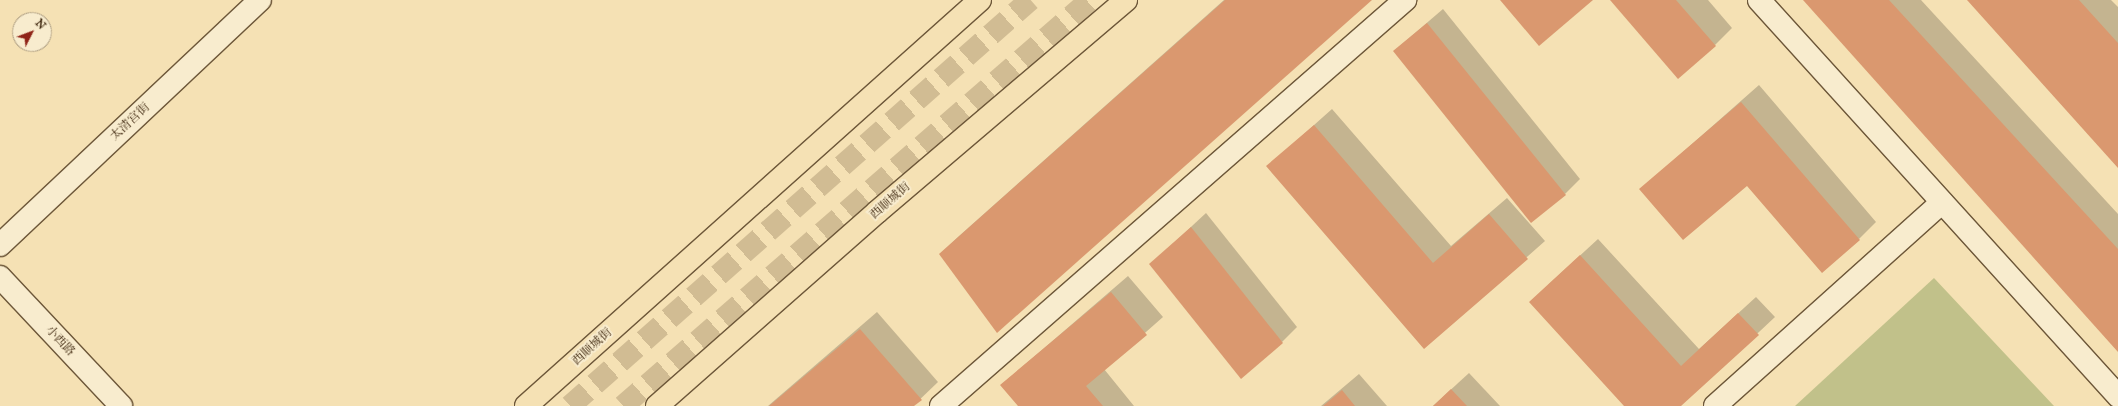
<!DOCTYPE html>
<meta charset="utf-8">
<style>
body{margin:0}
#map{position:relative;width:2118px;height:406px;overflow:hidden;background:#f5e1b4;font-family:"IM FELL Great Primer","Noto Serif SC",serif}
div>[style]{position:absolute}
.green>*{inset:0;background:#c1c18a}
.shadow>*{inset:0;background:#0003}
.building>*{inset:0;background:#da986f}
.highway-tunnel>*{height:22px;margin-top:-11px;transform-origin:0;background:repeating-linear-gradient(90deg,#d1bc93 0 22px,transparent 0 33px)}
.roads{filter:drop-shadow(1px 0 #6d5739) drop-shadow(-1px 0 #6d5739) drop-shadow(0 1px #6d5739) drop-shadow(0 -1px #6d5739)}
.street>*{height:22px;margin:-11px;padding:0 11px;transform-origin:11px;border-radius:11px;background:#f8ecce}
.secondary>*{height:22px;margin:-11px;padding:0 11px;transform-origin:11px;border-radius:11px;background:#f8ecce}
.primary>*{height:22px;margin:-11px;padding:0 11px;transform-origin:11px;border-radius:11px;background:#f5e1b4}
span{translate:-50% -50%;white-space:nowrap;text-align:center;line-height:1.15;-webkit-text-stroke:4px #f8ecce;paint-order:stroke}
.street-label{font-size:12px;color:#402910}
.north{position:absolute;left:12px;top:12px;width:40px;height:40px;box-sizing:border-box;background:#f8ecce;border:1px solid #ae9e82;border-radius:50%;rotate:48deg;font-size:11px;font-weight:700;line-height:16px;text-align:center;color:#402910}
.north::after{content:'';display:block;margin:auto;width:14px;height:18px;background:#8f2418;clip-path:polygon(50% 0,100% 100%,50% 72%,0 100%)}
</style>
<div id="map">
<div class="green">
<div style="clip-path:polygon(1934px 278px,2054px 406px,1795px 406px)"></div>
</div>
<div class="shadow">
<div style="clip-path:polygon(1224px 0,1370px 0,940px 254px,958px 237px)"></div>
<div style="clip-path:polygon(1611px 0,1708px 0,1732px 28px,1715px 45px)"></div>
<div style="clip-path:polygon(1805px 0,1921px 0,2118px 214px,2118px 351px)"></div>
<div style="clip-path:polygon(1968px 0,2111px 0,2118px 7px,2118px 167px)"></div>
<div style="clip-path:polygon(1443px 9px,1580px 179px,1565px 194px,1394px 51px)"></div>
<div style="clip-path:polygon(1759px 85px,1876px 222px,1859px 239px,1747px 184px,1641px 189px)"></div>
<div style="clip-path:polygon(1332px 109px,1451px 246px,1507px 198px,1545px 241px,1424px 348px,1268px 166px)"></div>
<div style="clip-path:polygon(1206px 213px,1297px 327px,1282px 342px,1151px 264px)"></div>
<div style="clip-path:polygon(1598px 239px,1699px 349px,1756px 297px,1775px 317px,1680px 406px,1626px 406px,1548px 285px)"></div>
<div style="clip-path:polygon(1128px 276px,1163px 317px,1104px 369px,1134px 406px,1019px 406px,1001px 385px)"></div>
<div style="clip-path:polygon(877px 312px,938px 382px,913px 406px,768px 406px)"></div>
<div style="clip-path:polygon(1469px 373px,1500px 406px,1433px 406px)"></div>
<div style="clip-path:polygon(1359px 374px,1387px 406px,1321px 406px)"></div>
</div>
<div class="building">
<div style="clip-path:polygon(1225px 0,1372px 0,997px 333px,939px 254px)"></div>
<div style="clip-path:polygon(1500px 0,1593px 0,1539px 46px)"></div>
<div style="clip-path:polygon(1610px 0,1676px 0,1716px 46px,1678px 79px)"></div>
<div style="clip-path:polygon(1803px 0,1889px 0,2118px 249px,2118px 352px)"></div>
<div style="clip-path:polygon(1967px 0,2079px 0,2118px 43px,2118px 168px)"></div>
<div style="clip-path:polygon(1427px 23px,1566px 195px,1531px 223px,1393px 51px)"></div>
<div style="clip-path:polygon(1741px 102px,1860px 240px,1822px 273px,1747px 186px,1683px 240px,1639px 189px)"></div>
<div style="clip-path:polygon(1314px 125px,1433px 263px,1489px 214px,1528px 259px,1424px 349px,1266px 166px)"></div>
<div style="clip-path:polygon(1191px 227px,1283px 343px,1241px 379px,1149px 264px)"></div>
<div style="clip-path:polygon(1580px 255px,1681px 366px,1738px 313px,1759px 335px,1681px 406px,1624px 406px,1529px 302px)"></div>
<div style="clip-path:polygon(1111px 292px,1147px 335px,1086px 386px,1103px 406px,1018px 406px,1000px 385px)"></div>
<div style="clip-path:polygon(860px 329px,922px 400px,914px 406px,769px 406px)"></div>
<div style="clip-path:polygon(1451px 389px,1467px 406px,1433px 406px)"></div>
<div style="clip-path:polygon(1342px 390px,1355px 406px,1323px 406px)"></div>
</div>
<div class="highway-tunnel">
<div style="left:570px;top:406px;width:614px;rotate:-41.43deg"></div>
<div style="left:623px;top:406px;width:619px;rotate:-41deg"></div>
</div>
<div class="roads">
<div class="street">
<div style="left:1759px;top:0;width:535px;rotate:47.81deg"></div>
<div style="left:941px;top:406px;width:617px;rotate:-41.19deg"></div>
<div style="left:1715px;top:406px;width:305px;rotate:-41.9deg"></div>
</div>
<div class="secondary">
<div style="left:0;top:245px;width:357px;rotate:-43.3deg"></div>
<div style="left:0;top:277px;width:177px;rotate:46.8deg"></div>
</div>
<div class="primary">
<div style="left:526px;top:406px;width:609px;rotate:-41.81deg"></div>
<div style="left:657px;top:406px;width:293px;rotate:-41.4deg"></div>
<div style="left:877px;top:212px;width:327px;rotate:-40.4deg"></div>
</div>
</div>
<div class="street-label">
<span style="left:130px;top:122px;rotate:-43deg">太清宫街</span>
<span style="left:890px;top:201px;rotate:-41deg">西顺城街</span>
<span style="left:60px;top:341px;rotate:47deg">小西路</span>
<span style="left:592px;top:347px;rotate:-42deg">西顺城街</span>
</div>
<div class="north">N</div>
</div>
